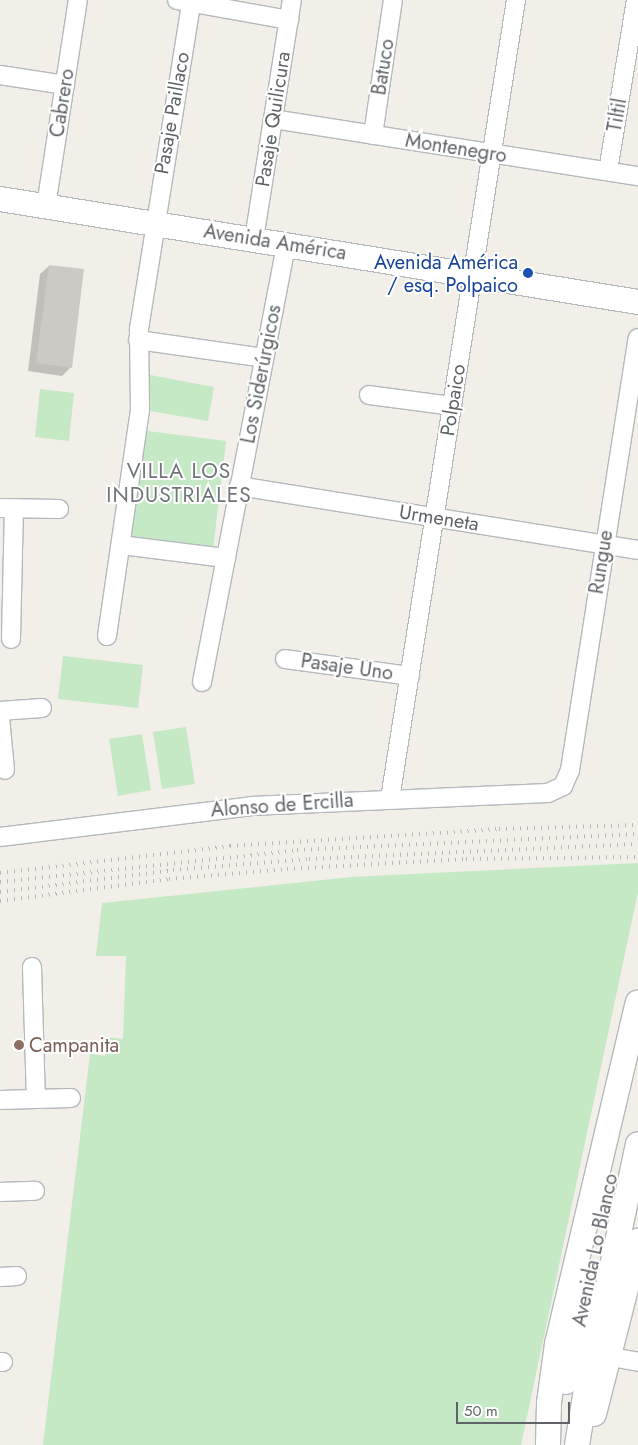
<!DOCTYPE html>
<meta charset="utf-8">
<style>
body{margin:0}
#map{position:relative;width:638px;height:1445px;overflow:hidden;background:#f1efe8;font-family:Jost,sans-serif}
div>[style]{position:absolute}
.green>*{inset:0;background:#c5e8c5}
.shadow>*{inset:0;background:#0003}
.building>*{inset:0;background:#cccac5}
.roads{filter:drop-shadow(1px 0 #b5b8bc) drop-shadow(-1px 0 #b5b8bc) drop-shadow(0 1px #b5b8bc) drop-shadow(0 -1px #b5b8bc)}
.minor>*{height:18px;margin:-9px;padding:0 9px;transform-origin:9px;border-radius:9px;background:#fff}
.secondary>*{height:24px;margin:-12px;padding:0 12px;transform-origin:12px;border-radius:12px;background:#fff}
.rail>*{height:4px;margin-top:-2px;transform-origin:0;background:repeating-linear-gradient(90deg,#b6b7b8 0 1px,transparent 0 7px)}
.dots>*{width:14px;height:14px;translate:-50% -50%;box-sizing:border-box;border:2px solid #fff;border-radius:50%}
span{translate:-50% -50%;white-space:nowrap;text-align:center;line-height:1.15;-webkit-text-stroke:4px #fff;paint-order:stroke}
.street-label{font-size:20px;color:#5f6368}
.transit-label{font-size:20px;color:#164399}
.right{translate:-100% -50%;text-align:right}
.education-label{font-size:20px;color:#785e54}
.left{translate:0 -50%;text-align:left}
.neighbourhood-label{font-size:21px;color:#70757a;letter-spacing:1px}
.scale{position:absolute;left:456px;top:1402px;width:114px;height:22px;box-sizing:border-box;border:2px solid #5f6368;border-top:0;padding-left:6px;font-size:15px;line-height:18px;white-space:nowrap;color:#5f6368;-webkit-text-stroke:4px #fff;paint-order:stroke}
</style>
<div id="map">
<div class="green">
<div style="clip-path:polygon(150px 375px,214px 387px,208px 421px,144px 410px)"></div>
<div style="clip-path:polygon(40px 389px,74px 393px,69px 441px,35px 437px)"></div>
<div style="clip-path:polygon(140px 430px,226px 441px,213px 549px,127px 538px)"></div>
<div style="clip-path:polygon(63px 656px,143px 665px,138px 708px,58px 699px)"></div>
<div style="clip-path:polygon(186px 727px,195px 784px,162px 789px,153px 732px)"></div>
<div style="clip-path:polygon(142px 734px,151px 790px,118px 796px,109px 739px)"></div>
<div style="clip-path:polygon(638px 863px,638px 892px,521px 1445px,43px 1445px,90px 1054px,105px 1056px,108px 1037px,123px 1039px,126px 956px,96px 956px,102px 903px,351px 877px)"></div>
</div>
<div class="shadow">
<div style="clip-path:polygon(49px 266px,70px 368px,62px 376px,28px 371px,40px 274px)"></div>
</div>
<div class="building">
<div style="clip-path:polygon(49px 265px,84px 269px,72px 368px,36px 363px)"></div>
</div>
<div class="roads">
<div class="minor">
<div style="left:177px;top:0;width:114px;rotate:10.1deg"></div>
<div style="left:0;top:75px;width:66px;rotate:8.7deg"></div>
<div style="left:273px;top:119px;width:369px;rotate:8.9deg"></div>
<div style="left:373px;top:135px;width:136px;rotate:-81.6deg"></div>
<div style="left:608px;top:171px;width:173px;rotate:-80.7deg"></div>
<div style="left:46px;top:206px;width:208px;rotate:-81.2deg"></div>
<div style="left:254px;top:239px;width:242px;rotate:-81deg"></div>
<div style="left:138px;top:340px;width:127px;rotate:8.1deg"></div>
<div style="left:369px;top:395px;width:84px;rotate:7.5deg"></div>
<div style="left:239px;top:486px;width:404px;rotate:9.1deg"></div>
<div style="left:0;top:508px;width:59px;rotate:1deg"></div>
<div style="left:121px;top:545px;width:106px;rotate:7.1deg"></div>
<div style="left:107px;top:636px;width:227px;rotate:-81.7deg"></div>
<div style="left:140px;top:411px;width:82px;rotate:-90.7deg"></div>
<div style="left:139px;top:329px;width:330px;rotate:-80.9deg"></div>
<div style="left:11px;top:639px;width:131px;rotate:-88.7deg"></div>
<div style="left:285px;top:659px;width:126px;rotate:7.7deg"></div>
<div style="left:202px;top:682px;width:446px;rotate:-79.1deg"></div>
<div style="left:0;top:711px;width:42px;rotate:-4.1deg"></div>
<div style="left:0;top:717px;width:53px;rotate:84.6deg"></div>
<div style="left:390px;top:799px;width:809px;rotate:-81.04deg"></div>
<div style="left:0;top:837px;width:253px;rotate:-7deg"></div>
<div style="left:251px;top:806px;width:297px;rotate:-2.5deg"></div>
<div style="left:548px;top:793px;width:17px;rotate:-25deg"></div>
<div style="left:563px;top:786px;width:17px;rotate:-66deg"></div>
<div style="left:570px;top:770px;width:437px;rotate:-81.1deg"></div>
<div style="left:32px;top:967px;width:132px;rotate:88.3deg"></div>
<div style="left:0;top:1100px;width:71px;rotate:-1.6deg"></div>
<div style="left:0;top:1192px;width:35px;rotate:-2deg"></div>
<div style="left:0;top:1277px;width:17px;rotate:-3deg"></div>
<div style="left:611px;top:1357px;width:27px;rotate:10deg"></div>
<div style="left:0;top:1362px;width:3px"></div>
</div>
<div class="secondary">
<div style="left:0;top:199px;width:646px;rotate:9.17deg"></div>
<div style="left:566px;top:1382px;width:89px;rotate:-77.7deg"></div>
<div style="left:594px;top:1414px;width:179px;rotate:-75.7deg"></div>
<div style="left:548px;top:1445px;width:42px;rotate:-88.6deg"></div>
<div style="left:549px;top:1403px;width:60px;rotate:-82.3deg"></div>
<div style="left:557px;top:1344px;width:351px;rotate:-76.7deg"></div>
<div style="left:577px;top:1445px;width:62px;rotate:-80.7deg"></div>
<div style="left:587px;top:1384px;width:245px;rotate:-78deg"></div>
</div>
</div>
<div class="rail">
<div style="left:0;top:873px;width:232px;rotate:-6.7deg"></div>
<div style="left:230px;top:846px;width:270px;rotate:-3.6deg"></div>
<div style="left:499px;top:829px;width:139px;rotate:-1.6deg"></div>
<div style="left:0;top:882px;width:299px;rotate:-6.1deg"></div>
<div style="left:297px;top:850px;width:341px;rotate:-2.7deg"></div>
<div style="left:0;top:892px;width:174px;rotate:-7.2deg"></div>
<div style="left:173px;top:870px;width:136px;rotate:-4.6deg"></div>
<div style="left:309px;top:859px;width:329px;rotate:-2.6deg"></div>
<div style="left:0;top:901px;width:170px;rotate:-7.4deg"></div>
<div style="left:169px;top:879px;width:118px;rotate:-4.8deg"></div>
<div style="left:287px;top:869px;width:179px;rotate:-3.2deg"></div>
<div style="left:466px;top:859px;width:172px;rotate:-0.7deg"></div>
</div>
<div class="dots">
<div style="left:528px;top:273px;background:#1a4fb4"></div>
<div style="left:19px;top:1045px;background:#8d6e63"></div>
</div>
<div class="street-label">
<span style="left:383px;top:67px;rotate:-81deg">Batuco</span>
<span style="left:62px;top:103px;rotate:-81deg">Cabrero</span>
<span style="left:172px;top:113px;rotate:-80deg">Pasaje Paillaco</span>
<span style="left:617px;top:115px;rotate:-80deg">Tiltil</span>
<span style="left:273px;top:119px;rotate:-81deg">Pasaje Quilicura</span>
<span style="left:456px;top:148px;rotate:9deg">Montenegro</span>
<span style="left:275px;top:242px;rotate:9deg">Avenida América</span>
<span style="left:261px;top:374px;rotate:-79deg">Los Siderúrgicos</span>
<span style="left:453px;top:400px;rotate:-81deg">Polpaico</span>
<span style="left:439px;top:518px;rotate:9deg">Urmeneta</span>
<span style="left:601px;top:562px;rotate:-81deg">Rungue</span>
<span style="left:347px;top:667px;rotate:8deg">Pasaje Uno</span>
<span style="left:282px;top:805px;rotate:-4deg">Alonso de Ercilla</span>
<span style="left:595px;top:1250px;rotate:-78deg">Avenida Lo Blanco</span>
</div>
<div class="transit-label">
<span class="right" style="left:518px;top:274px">Avenida América<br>/ esq. Polpaico</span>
</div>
<div class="education-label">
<span class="left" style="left:29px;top:1045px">Campanita</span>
</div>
<div class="neighbourhood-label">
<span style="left:179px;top:483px">VILLA LOS<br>INDUSTRIALES</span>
</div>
<div class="scale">50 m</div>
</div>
